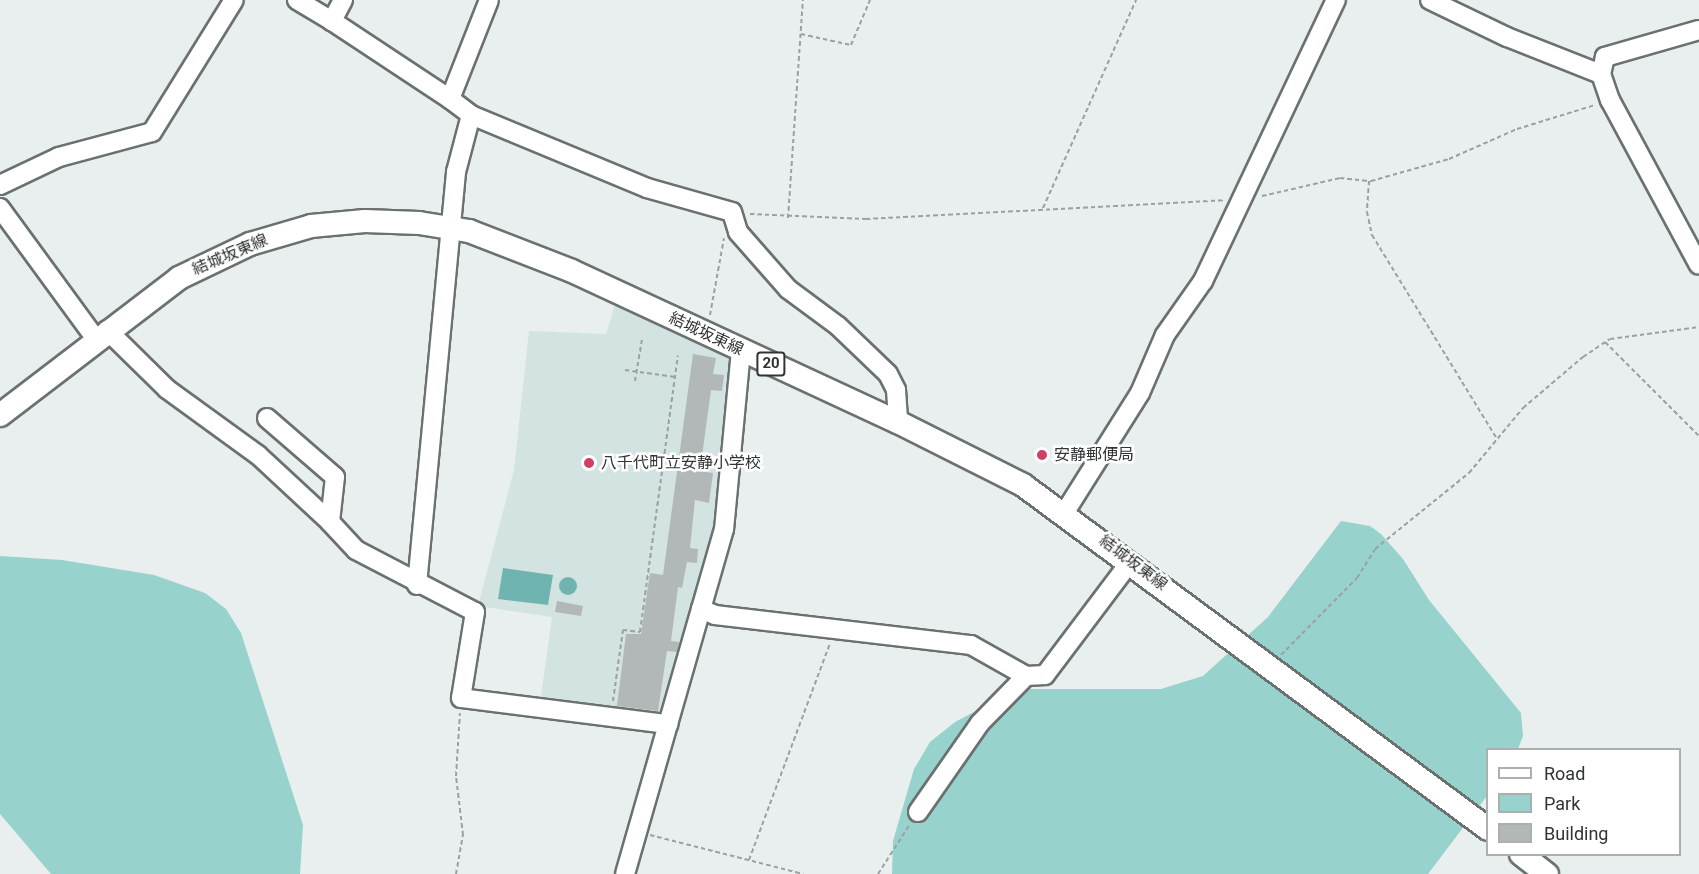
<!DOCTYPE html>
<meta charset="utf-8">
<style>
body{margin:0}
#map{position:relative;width:1699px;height:874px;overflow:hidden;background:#e8efee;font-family:Roboto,"Noto Sans JP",sans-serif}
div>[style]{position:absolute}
.built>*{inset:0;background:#d3e3e2}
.green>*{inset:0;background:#98d2cd}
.water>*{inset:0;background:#70b4af}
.round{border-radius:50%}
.building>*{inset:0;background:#b1b8b7}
.path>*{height:2px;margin-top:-1px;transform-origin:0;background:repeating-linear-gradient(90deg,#9ba0a0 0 4.5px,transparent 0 7.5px)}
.roads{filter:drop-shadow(2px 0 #6a7170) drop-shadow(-2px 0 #6a7170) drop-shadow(0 2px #6a7170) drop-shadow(0 -2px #6a7170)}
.minor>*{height:18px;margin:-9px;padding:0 9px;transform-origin:9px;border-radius:9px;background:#fff}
.major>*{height:22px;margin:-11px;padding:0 11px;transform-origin:11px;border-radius:11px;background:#fff}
.dots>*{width:16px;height:16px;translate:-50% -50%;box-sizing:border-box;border:3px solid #fff;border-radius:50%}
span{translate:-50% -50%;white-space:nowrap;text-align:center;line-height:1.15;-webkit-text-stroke:5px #fff;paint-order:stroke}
.shield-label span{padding:2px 4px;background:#fff;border:2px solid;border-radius:4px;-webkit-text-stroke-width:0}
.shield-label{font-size:15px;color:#313434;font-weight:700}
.street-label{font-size:16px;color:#313434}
.poi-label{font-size:16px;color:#313434}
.left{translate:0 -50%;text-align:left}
.legend{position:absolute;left:1486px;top:748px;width:195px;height:108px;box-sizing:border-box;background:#fff;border:2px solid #adaeae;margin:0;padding:8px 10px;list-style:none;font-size:18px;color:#313434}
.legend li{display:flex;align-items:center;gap:12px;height:30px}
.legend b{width:30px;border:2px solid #adaeae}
</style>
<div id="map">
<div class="built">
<div style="clip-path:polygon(615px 305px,731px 360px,729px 434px,715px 525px,705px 576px,686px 625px,664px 718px,540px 703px,552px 617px,478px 606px,514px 470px,529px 331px,606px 334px)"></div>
</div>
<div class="green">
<div style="clip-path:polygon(1341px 521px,1370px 526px,1381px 534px,1403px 559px,1429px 600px,1521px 713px,1523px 736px,1518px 749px,1488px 750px,1487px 796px,1428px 874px,892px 874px,893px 841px,914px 769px,930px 742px,955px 722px,1010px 693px,1029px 689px,1161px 689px,1203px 676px,1268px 617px)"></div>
<div style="clip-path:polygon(0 556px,62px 560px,154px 575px,205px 593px,226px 609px,241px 633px,303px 825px,300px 874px,51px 874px,0 814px)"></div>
</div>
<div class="water">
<div style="clip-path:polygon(503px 568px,553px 575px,548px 605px,498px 599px)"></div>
<div class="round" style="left:559px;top:577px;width:18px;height:18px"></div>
</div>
<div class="building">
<div style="clip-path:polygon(693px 354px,716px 358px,713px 374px,724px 375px,722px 391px,711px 390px,700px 471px,713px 473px,709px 503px,695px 500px,690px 548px,698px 549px,697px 563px,687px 562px,682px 588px,678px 587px,671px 641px,679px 642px,678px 648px,677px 652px,667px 651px,658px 711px,617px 706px,626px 634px,641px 634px,650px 573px,663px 575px)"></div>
<div style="clip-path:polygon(557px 601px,583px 606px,581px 616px,555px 612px)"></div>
</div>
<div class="path">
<div style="left:801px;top:34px;width:51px;rotate:12.4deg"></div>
<div style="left:851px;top:45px;width:49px;rotate:-67.1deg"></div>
<div style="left:1369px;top:181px;width:31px;rotate:94deg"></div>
<div style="left:1367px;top:212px;width:24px;rotate:78deg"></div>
<div style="left:1372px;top:235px;width:239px;rotate:58.5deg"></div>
<div style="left:1262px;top:196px;width:80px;rotate:-13deg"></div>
<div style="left:1340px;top:178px;width:31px;rotate:6deg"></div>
<div style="left:1371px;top:181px;width:81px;rotate:-15.8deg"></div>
<div style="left:1449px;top:159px;width:74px;rotate:-23.8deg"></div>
<div style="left:1517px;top:129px;width:82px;rotate:-17.1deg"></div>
<div style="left:1043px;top:208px;width:228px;rotate:-65.9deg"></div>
<div style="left:750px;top:214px;width:116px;rotate:2.5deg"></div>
<div style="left:866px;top:219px;width:358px;rotate:-3deg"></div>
<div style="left:788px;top:218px;width:219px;rotate:-86.1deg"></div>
<div style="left:710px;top:315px;width:78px;rotate:-79.7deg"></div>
<div style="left:1605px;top:342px;width:133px;rotate:45deg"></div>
<div style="left:625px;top:370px;width:51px;rotate:7.8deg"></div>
<div style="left:635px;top:381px;width:43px;rotate:-80.5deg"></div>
<div style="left:1281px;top:655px;width:108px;rotate:-45.4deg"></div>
<div style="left:1357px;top:578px;width:34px;rotate:-58deg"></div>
<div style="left:1375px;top:549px;width:121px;rotate:-39deg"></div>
<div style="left:1469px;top:473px;width:85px;rotate:-50.3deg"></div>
<div style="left:1523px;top:408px;width:79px;rotate:-40.4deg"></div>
<div style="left:1583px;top:357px;width:32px;rotate:-34deg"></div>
<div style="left:1610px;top:339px;width:90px;rotate:-7.7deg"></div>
<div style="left:613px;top:701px;width:72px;rotate:-82deg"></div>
<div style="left:623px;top:630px;width:17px;rotate:7deg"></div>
<div style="left:640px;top:632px;width:279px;rotate:-82.2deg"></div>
<div style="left:650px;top:835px;width:158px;rotate:14.3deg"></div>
<div style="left:749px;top:860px;width:232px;rotate:-69.5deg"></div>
<div style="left:456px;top:874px;width:40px;rotate:-80deg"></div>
<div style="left:463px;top:835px;width:59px;rotate:-96.8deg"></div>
<div style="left:456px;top:776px;width:63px;rotate:-86.4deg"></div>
<div style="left:878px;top:874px;width:59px;rotate:-57.4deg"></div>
</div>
<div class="roads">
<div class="minor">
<div style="left:297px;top:0;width:41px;rotate:31deg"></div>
<div style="left:343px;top:0;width:24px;rotate:118deg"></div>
<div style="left:332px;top:21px;width:141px;rotate:33.5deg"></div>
<div style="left:450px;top:99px;width:106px;rotate:-68.5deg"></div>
<div style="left:1430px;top:0;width:85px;rotate:25.7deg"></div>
<div style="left:1507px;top:37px;width:101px;rotate:21.5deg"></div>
<div style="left:1699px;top:30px;width:98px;rotate:164deg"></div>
<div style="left:1605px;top:57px;width:17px;rotate:103deg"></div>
<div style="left:1601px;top:74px;width:28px;rotate:71deg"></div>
<div style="left:1610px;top:100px;width:187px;rotate:61.7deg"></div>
<div style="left:450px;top:99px;width:26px;rotate:37deg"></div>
<div style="left:471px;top:115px;width:191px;rotate:22.5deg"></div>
<div style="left:647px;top:188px;width:88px;rotate:15.8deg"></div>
<div style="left:732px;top:212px;width:21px;rotate:73deg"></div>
<div style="left:738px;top:232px;width:76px;rotate:48.7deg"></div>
<div style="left:788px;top:289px;width:62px;rotate:36.5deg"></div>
<div style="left:838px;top:326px;width:69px;rotate:43.8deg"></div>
<div style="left:888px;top:374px;width:18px;rotate:63deg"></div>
<div style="left:896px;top:390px;width:32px;rotate:86deg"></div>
<div style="left:0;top:185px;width:65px;rotate:-25.4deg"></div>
<div style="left:59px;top:157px;width:96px;rotate:-15deg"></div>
<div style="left:152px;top:132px;width:155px;rotate:-58.2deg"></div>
<div style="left:0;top:208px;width:162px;rotate:53.8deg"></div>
<div style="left:107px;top:330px;width:84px;rotate:44.5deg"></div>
<div style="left:167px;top:389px;width:112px;rotate:36deg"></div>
<div style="left:258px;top:455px;width:98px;rotate:42.9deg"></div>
<div style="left:330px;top:522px;width:45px;rotate:-83.7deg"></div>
<div style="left:335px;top:477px;width:90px;rotate:-139.1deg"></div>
<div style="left:741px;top:350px;width:180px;rotate:95.4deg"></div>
<div style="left:724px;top:529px;width:83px;rotate:106deg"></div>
<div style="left:701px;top:609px;width:15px;rotate:23deg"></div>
<div style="left:715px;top:615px;width:258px;rotate:6.7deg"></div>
<div style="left:971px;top:645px;width:63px;rotate:29.4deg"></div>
<div style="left:1065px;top:512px;width:141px;rotate:-57.8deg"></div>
<div style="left:1140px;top:393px;width:63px;rotate:-66.7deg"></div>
<div style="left:1165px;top:335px;width:66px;rotate:-54.9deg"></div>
<div style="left:1203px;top:281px;width:311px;rotate:-64.7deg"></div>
<div style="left:330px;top:522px;width:38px;rotate:47deg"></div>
<div style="left:356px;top:550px;width:134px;rotate:27.5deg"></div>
<div style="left:475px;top:612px;width:87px;rotate:99.2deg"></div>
<div style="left:461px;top:698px;width:209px;rotate:7.2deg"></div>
<div style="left:417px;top:585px;width:415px;rotate:-84.6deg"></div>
<div style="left:456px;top:172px;width:59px;rotate:-75.3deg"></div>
<div style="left:918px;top:812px;width:108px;rotate:-55.1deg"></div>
<div style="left:980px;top:723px;width:66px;rotate:-45.6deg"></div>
<div style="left:1026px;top:676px;width:19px;rotate:-3deg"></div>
<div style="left:1045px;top:675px;width:141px;rotate:-53deg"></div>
<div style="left:625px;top:874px;width:276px;rotate:-74deg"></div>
</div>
<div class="major">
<div style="left:0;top:415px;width:225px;rotate:-37.4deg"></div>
<div style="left:179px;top:278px;width:79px;rotate:-25.6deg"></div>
<div style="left:250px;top:244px;width:64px;rotate:-16.4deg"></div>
<div style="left:311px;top:226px;width:54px;rotate:-5.3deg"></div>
<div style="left:365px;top:221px;width:54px;rotate:2.1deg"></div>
<div style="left:419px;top:223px;width:51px;rotate:9.1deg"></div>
<div style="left:469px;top:231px;width:110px;rotate:21.2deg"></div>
<div style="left:572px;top:271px;width:359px;rotate:24.9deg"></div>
<div style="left:898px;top:422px;width:140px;rotate:26.7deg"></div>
<div style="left:1023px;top:485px;width:578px;rotate:36.49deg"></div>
<div style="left:1521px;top:854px;width:33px;rotate:38deg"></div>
</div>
</div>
<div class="dots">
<div style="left:1042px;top:455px;background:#cf4065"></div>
<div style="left:589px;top:463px;background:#cf4065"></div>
</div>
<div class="shield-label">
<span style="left:771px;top:364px">20</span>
</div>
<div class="street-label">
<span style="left:230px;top:255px;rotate:-23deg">結城坂東線</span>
<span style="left:706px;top:334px;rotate:25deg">結城坂東線</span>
<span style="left:1133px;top:563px;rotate:37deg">結城坂東線</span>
</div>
<div class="poi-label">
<span class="left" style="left:1054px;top:455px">安静郵便局</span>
<span class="left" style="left:601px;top:463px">八千代町立安静小学校</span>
</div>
<ul class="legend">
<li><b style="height:8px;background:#fff"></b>Road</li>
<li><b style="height:16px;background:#98d2cd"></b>Park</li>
<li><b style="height:16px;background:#b1b8b7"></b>Building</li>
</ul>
</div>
